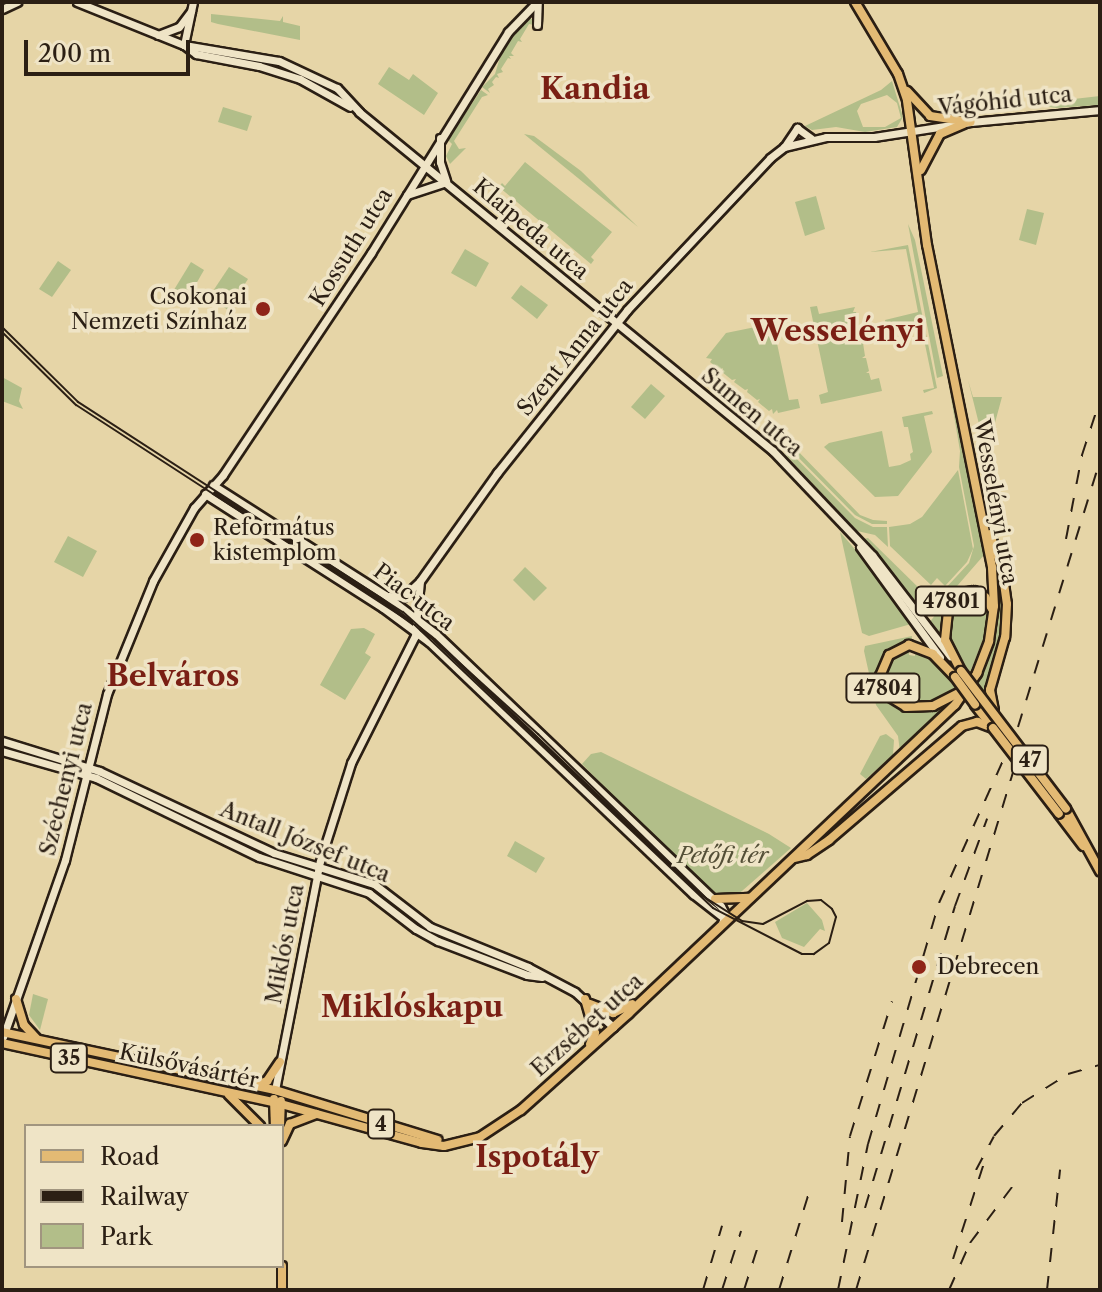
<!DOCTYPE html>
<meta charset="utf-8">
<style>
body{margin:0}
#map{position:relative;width:1102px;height:1292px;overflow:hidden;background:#e6d5a7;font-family:"Libre Caslon Text",serif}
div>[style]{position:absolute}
.green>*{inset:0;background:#b2be89}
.roads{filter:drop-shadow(2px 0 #2b1f14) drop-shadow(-2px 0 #2b1f14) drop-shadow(0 2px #2b1f14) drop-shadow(0 -2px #2b1f14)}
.secondary>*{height:7px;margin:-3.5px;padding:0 3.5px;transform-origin:3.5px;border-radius:3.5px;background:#efe4c6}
.primary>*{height:8px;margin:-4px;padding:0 4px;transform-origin:4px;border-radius:4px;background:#e3ba74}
.tram>*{height:2px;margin:-1px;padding:0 1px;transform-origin:1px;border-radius:1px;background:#2b1f14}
.rail>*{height:2px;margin-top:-1px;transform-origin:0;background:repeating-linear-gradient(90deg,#2b1f14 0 14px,transparent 0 28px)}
.bridges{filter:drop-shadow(2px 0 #2b1f14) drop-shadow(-2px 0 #2b1f14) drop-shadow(0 2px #2b1f14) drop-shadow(0 -2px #2b1f14)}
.primary-bridge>*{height:8px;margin:-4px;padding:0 4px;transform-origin:4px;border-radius:4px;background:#e3ba74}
.dots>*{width:22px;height:22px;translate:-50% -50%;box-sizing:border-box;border:4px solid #efe4c6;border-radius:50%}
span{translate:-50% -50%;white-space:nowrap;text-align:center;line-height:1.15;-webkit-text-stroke:7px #efe4c6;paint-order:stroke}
.shield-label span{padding:2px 6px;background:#efe4c6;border:2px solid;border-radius:6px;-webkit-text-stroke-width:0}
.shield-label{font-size:20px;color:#2b1f14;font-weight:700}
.street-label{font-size:22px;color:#2b1f14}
.poi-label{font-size:22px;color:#2b1f14}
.right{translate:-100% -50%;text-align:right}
.left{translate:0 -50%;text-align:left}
.park-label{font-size:22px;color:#544f37;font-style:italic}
.district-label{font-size:30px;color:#7a1f14;font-weight:700}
.frame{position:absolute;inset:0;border:4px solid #2b1f14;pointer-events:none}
.legend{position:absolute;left:24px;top:1124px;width:260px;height:144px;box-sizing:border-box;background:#efe4c6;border:2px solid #a1957f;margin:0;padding:10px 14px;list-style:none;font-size:24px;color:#2b1f14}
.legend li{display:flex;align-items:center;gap:16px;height:40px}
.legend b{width:40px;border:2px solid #a1957f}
.scale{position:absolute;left:24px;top:40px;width:166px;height:36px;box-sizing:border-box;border:4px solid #2b1f14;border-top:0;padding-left:10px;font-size:24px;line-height:28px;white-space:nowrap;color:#2b1f14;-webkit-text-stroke:6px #efe4c6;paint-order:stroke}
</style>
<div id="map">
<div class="green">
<div style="clip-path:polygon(211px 14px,280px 21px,283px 16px,283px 22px,300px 26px,300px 40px,218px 24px,211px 22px)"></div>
<div style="clip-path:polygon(526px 19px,532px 19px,534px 25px,529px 24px,520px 39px,522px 42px,518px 41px,511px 53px,514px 56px,509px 56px,511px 59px,508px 58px,501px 69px,503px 72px,497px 74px,499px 78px,496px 77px,492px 82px,494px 85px,488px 89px,490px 93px,482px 87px,495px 74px,501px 54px)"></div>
<div style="clip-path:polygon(389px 67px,409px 80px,413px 74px,438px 93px,424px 115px,378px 84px)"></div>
<div style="clip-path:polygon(evenodd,892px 81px,903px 117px,897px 127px,865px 132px,836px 127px,812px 130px,805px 126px,881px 90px,892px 81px,887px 95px,897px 103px,901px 118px,885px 127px,863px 127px,857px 111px,861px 104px,887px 95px)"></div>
<div style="clip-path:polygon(481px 90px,488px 95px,482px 97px,454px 141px,459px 149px,466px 148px,450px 164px,446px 156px,452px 144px,448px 140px)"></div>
<div style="clip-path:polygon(1100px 96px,1100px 105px,1056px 108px,1030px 104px)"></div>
<div style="clip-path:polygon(223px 107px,252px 116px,247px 131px,218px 122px)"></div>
<div style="clip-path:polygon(524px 134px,534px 136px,581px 171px,638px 227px)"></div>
<div style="clip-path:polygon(525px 162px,612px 232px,591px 257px,594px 260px,591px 264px,499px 187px,502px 183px,505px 186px)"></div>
<div style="clip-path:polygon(816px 196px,825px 229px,805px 236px,795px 202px)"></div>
<div style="clip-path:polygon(1027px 209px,1044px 213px,1036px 245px,1019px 240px)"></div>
<div style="clip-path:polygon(908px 224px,915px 240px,943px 376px,937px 378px)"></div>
<div style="clip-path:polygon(908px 245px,937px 388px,924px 393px,923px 390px,934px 388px,921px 325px,887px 331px,885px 320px,918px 312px,906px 249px,870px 252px)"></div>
<div style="clip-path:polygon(465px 249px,489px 263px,476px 287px,451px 273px)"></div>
<div style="clip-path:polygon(58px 261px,71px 270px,52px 297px,39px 289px)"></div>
<div style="clip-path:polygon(191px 262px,204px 270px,184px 305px,169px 298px)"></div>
<div style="clip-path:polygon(229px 267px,248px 279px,228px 310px,209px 297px)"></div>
<div style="clip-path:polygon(521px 285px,548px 305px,537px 319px,511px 298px)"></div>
<div style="clip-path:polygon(817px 306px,819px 314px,855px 307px,853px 312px,856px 312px,859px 325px,856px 326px,860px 327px,862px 340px,859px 343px,863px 343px,865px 356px,862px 358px,866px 358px,869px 371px,866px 373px,869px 373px,871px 380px,879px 378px,882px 391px,821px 404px,819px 395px,828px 392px,810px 307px)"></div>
<div style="clip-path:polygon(771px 315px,789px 400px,798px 399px,800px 408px,778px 413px,777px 410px,773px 414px,772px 409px,769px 411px,758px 402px,760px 399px,757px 400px,747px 392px,748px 389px,745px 390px,734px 382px,736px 379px,732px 380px,722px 372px,723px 368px,720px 370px,710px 362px,712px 359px,706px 358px,726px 333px,765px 325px,764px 317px)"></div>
<div style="clip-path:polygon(2px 377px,22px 388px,19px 401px,23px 409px,2px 401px)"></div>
<div style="clip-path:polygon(948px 380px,984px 555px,951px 593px,942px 615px,941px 637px,929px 623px,936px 614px,943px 591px,969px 563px,974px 546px,959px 467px,960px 451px)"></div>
<div style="clip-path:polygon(968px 380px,973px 397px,1002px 397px,993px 430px,986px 437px,981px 432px)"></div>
<div style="clip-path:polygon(651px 384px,665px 396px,645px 419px,631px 407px)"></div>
<div style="clip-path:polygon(932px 411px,933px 414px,924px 416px,932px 452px,898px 496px,875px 497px,824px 447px,829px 443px,882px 431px,889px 467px,900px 465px,911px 460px,910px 454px,913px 452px,908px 427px,904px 427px,902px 417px)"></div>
<div style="clip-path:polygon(792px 445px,860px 515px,873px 520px,887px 521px,887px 524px,872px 524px,855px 515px,789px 448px)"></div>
<div style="clip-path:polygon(784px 446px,855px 518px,873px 527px,887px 527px,888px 547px,875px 535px,857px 531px,785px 454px)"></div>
<div style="clip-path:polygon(958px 470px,973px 549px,967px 562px,945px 586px,937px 578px,931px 585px,890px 546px,889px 527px,910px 524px,922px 517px)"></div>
<div style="clip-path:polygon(840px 532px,865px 561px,911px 624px,869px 636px,862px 633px)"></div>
<div style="clip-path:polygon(68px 536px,97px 551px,83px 577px,54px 562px)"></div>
<div style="clip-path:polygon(868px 538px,925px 594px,929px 604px,923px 616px,864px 539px)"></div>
<div style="clip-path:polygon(997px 560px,1004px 599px,1002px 636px,987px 698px,977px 685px,997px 630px,1000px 602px)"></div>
<div style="clip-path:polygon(525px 567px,547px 588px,534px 601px,513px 580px)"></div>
<div style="clip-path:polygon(963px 594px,980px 595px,988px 611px,984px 637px,969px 675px,957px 659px,948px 636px,949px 614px,953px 603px)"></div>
<div style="clip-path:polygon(364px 628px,375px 634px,365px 653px,371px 657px,345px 700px,320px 685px,351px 629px)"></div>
<div style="clip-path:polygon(912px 636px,911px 643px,896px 646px,881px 661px,878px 676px,883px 695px,893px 705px,906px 710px,927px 710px,948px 705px,900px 752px,898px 736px,876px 705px,864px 651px,865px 646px)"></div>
<div style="clip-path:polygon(910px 647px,909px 655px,915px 656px,915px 650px,929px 656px,957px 690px,938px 702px,907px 704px,890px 695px,883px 679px,890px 658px)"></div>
<div style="clip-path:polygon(886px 734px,894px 740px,893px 755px,866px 779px,860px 774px,880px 736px)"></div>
<div style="clip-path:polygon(601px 752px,769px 834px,791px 848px,734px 898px,716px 897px,701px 887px,582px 764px,591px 754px)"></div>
<div style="clip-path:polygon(515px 841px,545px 858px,536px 873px,507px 856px)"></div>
<div style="clip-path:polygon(807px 903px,822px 920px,825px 931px,820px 929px,804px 947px,782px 938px,775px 922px)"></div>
<div style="clip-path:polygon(33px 994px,48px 999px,40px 1030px,29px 1015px)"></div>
</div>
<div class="roads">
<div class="secondary">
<div style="left:77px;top:2px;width:115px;rotate:21.9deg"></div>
<div style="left:184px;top:45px;width:15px;rotate:37deg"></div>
<div style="left:196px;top:54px;width:64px;rotate:10.8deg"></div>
<div style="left:259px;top:66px;width:43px;rotate:17.6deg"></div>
<div style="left:300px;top:79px;width:57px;rotate:29.2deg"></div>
<div style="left:2px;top:9px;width:17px;rotate:-25deg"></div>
<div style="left:537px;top:25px;width:23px;rotate:-88deg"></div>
<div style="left:158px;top:35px;width:22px;rotate:-21deg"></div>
<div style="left:179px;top:27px;width:20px;rotate:-53deg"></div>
<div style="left:184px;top:45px;width:96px;rotate:9.6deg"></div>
<div style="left:279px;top:61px;width:64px;rotate:25deg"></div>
<div style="left:337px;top:88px;width:33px;rotate:47deg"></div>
<div style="left:359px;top:112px;width:535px;rotate:39.31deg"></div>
<div style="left:773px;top:451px;width:144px;rotate:46.4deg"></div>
<div style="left:872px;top:555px;width:128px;rotate:52.3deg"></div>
<div style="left:184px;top:45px;width:44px;rotate:-78.2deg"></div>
<div style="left:440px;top:138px;width:24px;rotate:90deg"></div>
<div style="left:440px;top:162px;width:20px;rotate:72deg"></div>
<div style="left:785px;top:146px;width:22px;rotate:-56deg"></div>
<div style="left:797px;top:128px;width:17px;rotate:36deg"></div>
<div style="left:407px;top:195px;width:41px;rotate:-18.4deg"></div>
<div style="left:213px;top:485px;width:204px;rotate:32.6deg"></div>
<div style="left:385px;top:595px;width:64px;rotate:37.4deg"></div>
<div style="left:436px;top:634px;width:394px;rotate:43.7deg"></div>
<div style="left:721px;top:906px;width:9px;rotate:63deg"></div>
<div style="left:725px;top:914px;width:9px;rotate:108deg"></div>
<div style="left:205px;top:494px;width:211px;rotate:32.6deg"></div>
<div style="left:383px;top:608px;width:57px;rotate:36.5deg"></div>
<div style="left:429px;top:642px;width:365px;rotate:43.7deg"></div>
<div style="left:693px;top:894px;width:41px;rotate:38deg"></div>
<div style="left:860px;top:547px;width:136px;rotate:54deg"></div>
<div style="left:389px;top:596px;width:14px;rotate:4deg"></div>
<div style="left:403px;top:597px;width:22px;rotate:-43deg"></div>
<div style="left:2px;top:741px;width:102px;rotate:17.2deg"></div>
<div style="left:99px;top:771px;width:193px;rotate:25.1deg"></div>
<div style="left:274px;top:853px;width:105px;rotate:17.2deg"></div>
<div style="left:374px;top:884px;width:71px;rotate:37.5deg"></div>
<div style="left:430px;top:927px;width:106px;rotate:22.2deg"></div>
<div style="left:528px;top:967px;width:53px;rotate:28deg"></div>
<div style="left:575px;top:992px;width:52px;rotate:42.6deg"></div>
<div style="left:2px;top:751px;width:98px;rotate:16deg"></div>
<div style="left:96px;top:778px;width:181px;rotate:25.9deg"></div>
<div style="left:259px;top:857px;width:116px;rotate:18.1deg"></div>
<div style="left:369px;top:893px;width:59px;rotate:37.5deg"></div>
<div style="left:416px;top:929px;width:25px;rotate:29deg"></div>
<div style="left:438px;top:941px;width:95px;rotate:20.9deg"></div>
<div style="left:527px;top:975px;width:15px;rotate:8deg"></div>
<div style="left:3px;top:1037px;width:188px;rotate:-70.7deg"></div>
<div style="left:65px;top:860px;width:171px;rotate:-75.8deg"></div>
<div style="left:107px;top:694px;width:122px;rotate:-67.8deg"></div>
<div style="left:153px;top:581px;width:84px;rotate:-60.7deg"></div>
<div style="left:194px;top:508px;width:44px;rotate:-48.7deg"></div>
<div style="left:223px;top:475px;width:267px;rotate:-56.3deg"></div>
<div style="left:371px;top:253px;width:260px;rotate:-58.2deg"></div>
<div style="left:508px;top:32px;width:42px;rotate:-46deg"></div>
<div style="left:275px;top:1090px;width:233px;rotate:-78.9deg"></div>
<div style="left:320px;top:861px;width:103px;rotate:-72.4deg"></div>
<div style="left:351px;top:763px;width:142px;rotate:-63.3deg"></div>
<div style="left:415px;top:636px;width:55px;rotate:-84.8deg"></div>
<div style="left:420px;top:581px;width:133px;rotate:-54.5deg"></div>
<div style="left:497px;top:473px;width:208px;rotate:-51.4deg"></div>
<div style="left:627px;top:310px;width:209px;rotate:-46.7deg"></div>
<div style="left:770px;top:158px;width:18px;rotate:-38deg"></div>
<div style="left:784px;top:147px;width:43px;rotate:-13.4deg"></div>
<div style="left:826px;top:137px;width:48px"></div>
<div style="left:874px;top:137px;width:98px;rotate:-8.8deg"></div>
<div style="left:971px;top:122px;width:130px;rotate:-5.3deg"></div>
</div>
<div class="primary">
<div style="left:907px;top:91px;width:34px;rotate:47deg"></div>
<div style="left:930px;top:116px;width:41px;rotate:8.3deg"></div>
<div style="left:921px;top:170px;width:41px;rotate:-62.2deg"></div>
<div style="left:940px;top:134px;width:26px;rotate:-23deg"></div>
<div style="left:990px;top:534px;width:37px;rotate:71deg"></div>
<div style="left:1002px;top:569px;width:35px;rotate:82deg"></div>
<div style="left:1007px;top:604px;width:33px;rotate:93deg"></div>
<div style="left:1005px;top:637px;width:55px;rotate:105.8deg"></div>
<div style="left:990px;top:690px;width:21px;rotate:79deg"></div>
<div style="left:961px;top:671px;width:35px;rotate:-117deg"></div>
<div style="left:945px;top:640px;width:37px;rotate:-84deg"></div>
<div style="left:949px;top:603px;width:15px;rotate:-42deg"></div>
<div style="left:960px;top:593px;width:14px;rotate:-8deg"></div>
<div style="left:974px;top:591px;width:13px;rotate:29deg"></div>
<div style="left:985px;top:597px;width:14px;rotate:60deg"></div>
<div style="left:955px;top:677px;width:32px;rotate:-134deg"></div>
<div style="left:933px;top:654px;width:26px;rotate:-159deg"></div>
<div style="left:909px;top:645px;width:22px;rotate:153deg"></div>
<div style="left:889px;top:655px;width:23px;rotate:113deg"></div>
<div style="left:880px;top:676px;width:20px;rotate:70deg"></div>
<div style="left:887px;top:695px;width:22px;rotate:32deg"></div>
<div style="left:906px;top:707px;width:27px;rotate:-2deg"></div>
<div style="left:933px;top:706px;width:33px;rotate:-27deg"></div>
<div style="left:975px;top:705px;width:24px;rotate:52deg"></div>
<div style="left:1066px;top:809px;width:71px;rotate:61.3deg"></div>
<div style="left:1059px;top:814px;width:40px;rotate:53deg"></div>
<div style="left:794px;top:858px;width:13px;rotate:-13deg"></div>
<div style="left:807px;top:855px;width:27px;rotate:-34deg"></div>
<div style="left:829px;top:840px;width:175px;rotate:-40.6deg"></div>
<div style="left:962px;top:726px;width:16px;rotate:-15deg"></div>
<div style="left:977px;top:722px;width:17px;rotate:21deg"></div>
<div style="left:715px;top:899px;width:35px;rotate:-2deg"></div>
<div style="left:16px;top:999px;width:27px;rotate:73deg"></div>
<div style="left:24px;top:1025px;width:18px;rotate:47deg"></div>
<div style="left:585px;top:999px;width:35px;rotate:74deg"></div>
<div style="left:595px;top:1033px;width:12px;rotate:114deg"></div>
<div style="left:590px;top:1004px;width:25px;rotate:21deg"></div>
<div style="left:613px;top:1013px;width:21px;rotate:-25deg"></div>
<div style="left:2px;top:1032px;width:279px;rotate:12deg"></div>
<div style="left:275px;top:1090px;width:170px;rotate:17.1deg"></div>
<div style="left:2px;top:1043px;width:286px;rotate:12.3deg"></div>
<div style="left:281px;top:1104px;width:146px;rotate:15.5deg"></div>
<div style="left:422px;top:1143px;width:22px;rotate:8deg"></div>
<div style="left:444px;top:1146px;width:37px;rotate:-14deg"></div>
<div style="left:480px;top:1137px;width:49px;rotate:-33.4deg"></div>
<div style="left:521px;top:1110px;width:144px;rotate:-41.9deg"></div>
<div style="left:628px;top:1014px;width:450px;rotate:-43.4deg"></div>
<div style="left:955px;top:705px;width:39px;rotate:-55deg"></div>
<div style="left:977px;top:673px;width:34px;rotate:-69deg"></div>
<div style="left:989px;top:641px;width:35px;rotate:-82deg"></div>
<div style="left:994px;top:606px;width:39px;rotate:-93deg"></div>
<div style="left:992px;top:567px;width:328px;rotate:-101.4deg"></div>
<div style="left:927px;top:245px;width:146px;rotate:-97.9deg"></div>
<div style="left:907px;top:100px;width:28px;rotate:-109deg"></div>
<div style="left:898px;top:74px;width:84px;rotate:-120.8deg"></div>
<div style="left:255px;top:1085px;width:13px;rotate:-18deg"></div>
<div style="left:267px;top:1081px;width:23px;rotate:-56deg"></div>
<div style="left:229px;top:1095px;width:44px;rotate:45deg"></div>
<div style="left:274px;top:1099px;width:27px;rotate:88deg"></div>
<div style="left:280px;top:1126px;width:25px;rotate:-88deg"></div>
<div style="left:282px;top:1141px;width:19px;rotate:-65deg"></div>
<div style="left:290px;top:1124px;width:28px;rotate:-21deg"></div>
<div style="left:282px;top:1266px;width:24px;rotate:90deg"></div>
</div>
</div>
<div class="tram">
<div style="left:2px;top:327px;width:107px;rotate:44.6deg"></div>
<div style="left:78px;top:402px;width:387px;rotate:32.9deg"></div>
<div style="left:403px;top:612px;width:182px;rotate:42.1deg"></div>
<div style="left:538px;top:734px;width:235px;rotate:44.3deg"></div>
<div style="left:706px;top:898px;width:43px;rotate:32.6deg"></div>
<div style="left:742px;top:921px;width:21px;rotate:8deg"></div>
<div style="left:763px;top:924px;width:50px;rotate:-27.6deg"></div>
<div style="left:807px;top:901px;width:14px;rotate:-4deg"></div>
<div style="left:821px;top:900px;width:14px;rotate:39deg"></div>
<div style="left:832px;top:909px;width:9px;rotate:63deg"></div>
<div style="left:836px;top:917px;width:27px;rotate:105deg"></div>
<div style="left:829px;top:943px;width:19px;rotate:144deg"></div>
<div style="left:814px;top:954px;width:12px;rotate:180deg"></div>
<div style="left:802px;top:954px;width:100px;rotate:-152.7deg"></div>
<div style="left:713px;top:908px;width:411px;rotate:-136.5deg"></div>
<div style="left:415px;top:625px;width:404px;rotate:-147deg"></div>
<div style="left:76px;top:405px;width:104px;rotate:-135.4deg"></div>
</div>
<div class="rail">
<div style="left:1066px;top:539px;width:86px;rotate:-79.2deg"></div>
<div style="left:1082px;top:455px;width:58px;rotate:-71.9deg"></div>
<div style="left:976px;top:1170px;width:38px;rotate:-62deg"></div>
<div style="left:994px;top:1136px;width:43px;rotate:-49.7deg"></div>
<div style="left:1022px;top:1103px;width:54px;rotate:-32.2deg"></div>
<div style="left:1068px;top:1074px;width:33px;rotate:-16deg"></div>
<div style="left:865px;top:1208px;width:315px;rotate:-73.4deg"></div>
<div style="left:955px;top:906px;width:93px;rotate:-69.8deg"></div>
<div style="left:842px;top:1222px;width:86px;rotate:-84.7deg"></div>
<div style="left:850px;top:1136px;width:141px;rotate:-72.7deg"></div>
<div style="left:953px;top:1259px;width:104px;rotate:-72.1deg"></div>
<div style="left:703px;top:1290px;width:67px;rotate:-73.5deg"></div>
<div style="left:722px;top:1290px;width:62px;rotate:-72.1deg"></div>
<div style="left:744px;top:1290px;width:52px;rotate:-72.3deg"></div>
<div style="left:779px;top:1290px;width:106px;rotate:-72.9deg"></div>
<div style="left:838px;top:1290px;width:149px;rotate:-78.4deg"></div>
<div style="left:868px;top:1144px;width:251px;rotate:-73.6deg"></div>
<div style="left:939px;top:903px;width:193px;rotate:-65.8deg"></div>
<div style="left:1018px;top:727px;width:279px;rotate:-72.9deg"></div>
<div style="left:856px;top:1290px;width:568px;rotate:-73.13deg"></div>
<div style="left:949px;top:1290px;width:51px;rotate:-65.9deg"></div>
<div style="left:970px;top:1243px;width:70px;rotate:-53.1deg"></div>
<div style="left:1047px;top:1290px;width:121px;rotate:-83.8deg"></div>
</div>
<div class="bridges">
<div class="primary-bridge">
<div style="left:961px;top:671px;width:173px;rotate:52.7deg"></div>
<div style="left:955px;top:677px;width:34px;rotate:54deg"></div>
<div style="left:993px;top:728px;width:108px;rotate:52.5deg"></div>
</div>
</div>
<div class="dots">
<div style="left:263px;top:309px;background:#8f2418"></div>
<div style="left:197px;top:540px;background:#8f2418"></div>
<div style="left:919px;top:967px;background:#8f2418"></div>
</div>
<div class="shield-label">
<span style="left:951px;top:601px">47801</span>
<span style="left:883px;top:688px">47804</span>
<span style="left:1030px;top:760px">47</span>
<span style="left:69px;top:1058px">35</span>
<span style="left:381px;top:1124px">4</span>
</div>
<div class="street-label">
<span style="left:1005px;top:101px;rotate:-6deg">Vágóhíd utca</span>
<span style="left:531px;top:229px;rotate:40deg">Klaipeda utca</span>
<span style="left:351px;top:247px;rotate:-58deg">Kossuth utca</span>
<span style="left:575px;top:347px;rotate:-51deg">Szent Anna utca</span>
<span style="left:752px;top:412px;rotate:40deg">Sumen utca</span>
<span style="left:996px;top:502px;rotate:80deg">Wesselényi utca</span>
<span style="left:414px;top:597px;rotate:37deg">Piac utca</span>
<span style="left:66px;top:779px;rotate:-76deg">Széchenyi utca</span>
<span style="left:305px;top:842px;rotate:22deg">Antall József utca</span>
<span style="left:285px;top:944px;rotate:-79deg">Miklós utca</span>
<span style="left:587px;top:1025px;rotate:-42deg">Erzsébet utca</span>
<span style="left:189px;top:1066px;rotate:12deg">Külsővásártér</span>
</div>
<div class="poi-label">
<span class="right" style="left:247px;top:309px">Csokonai<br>Nemzeti Színház</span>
<span class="left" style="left:213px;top:540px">Református<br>kistemplom</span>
<span class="left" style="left:937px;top:967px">Debrecen</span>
</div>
<div class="park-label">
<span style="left:723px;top:856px">Petőfi tér</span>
</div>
<div class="district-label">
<span style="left:595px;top:89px">Kandia</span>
<span style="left:838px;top:331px">Wesselényi</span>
<span style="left:173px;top:676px">Belváros</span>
<span style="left:412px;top:1007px">Miklóskapu</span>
<span style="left:537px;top:1157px">Ispotály</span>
</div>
<div class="frame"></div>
<ul class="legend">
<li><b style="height:10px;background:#e3ba74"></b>Road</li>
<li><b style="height:10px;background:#2b1f14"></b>Railway</li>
<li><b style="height:22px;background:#b2be89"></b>Park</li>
</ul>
<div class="scale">200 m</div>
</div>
